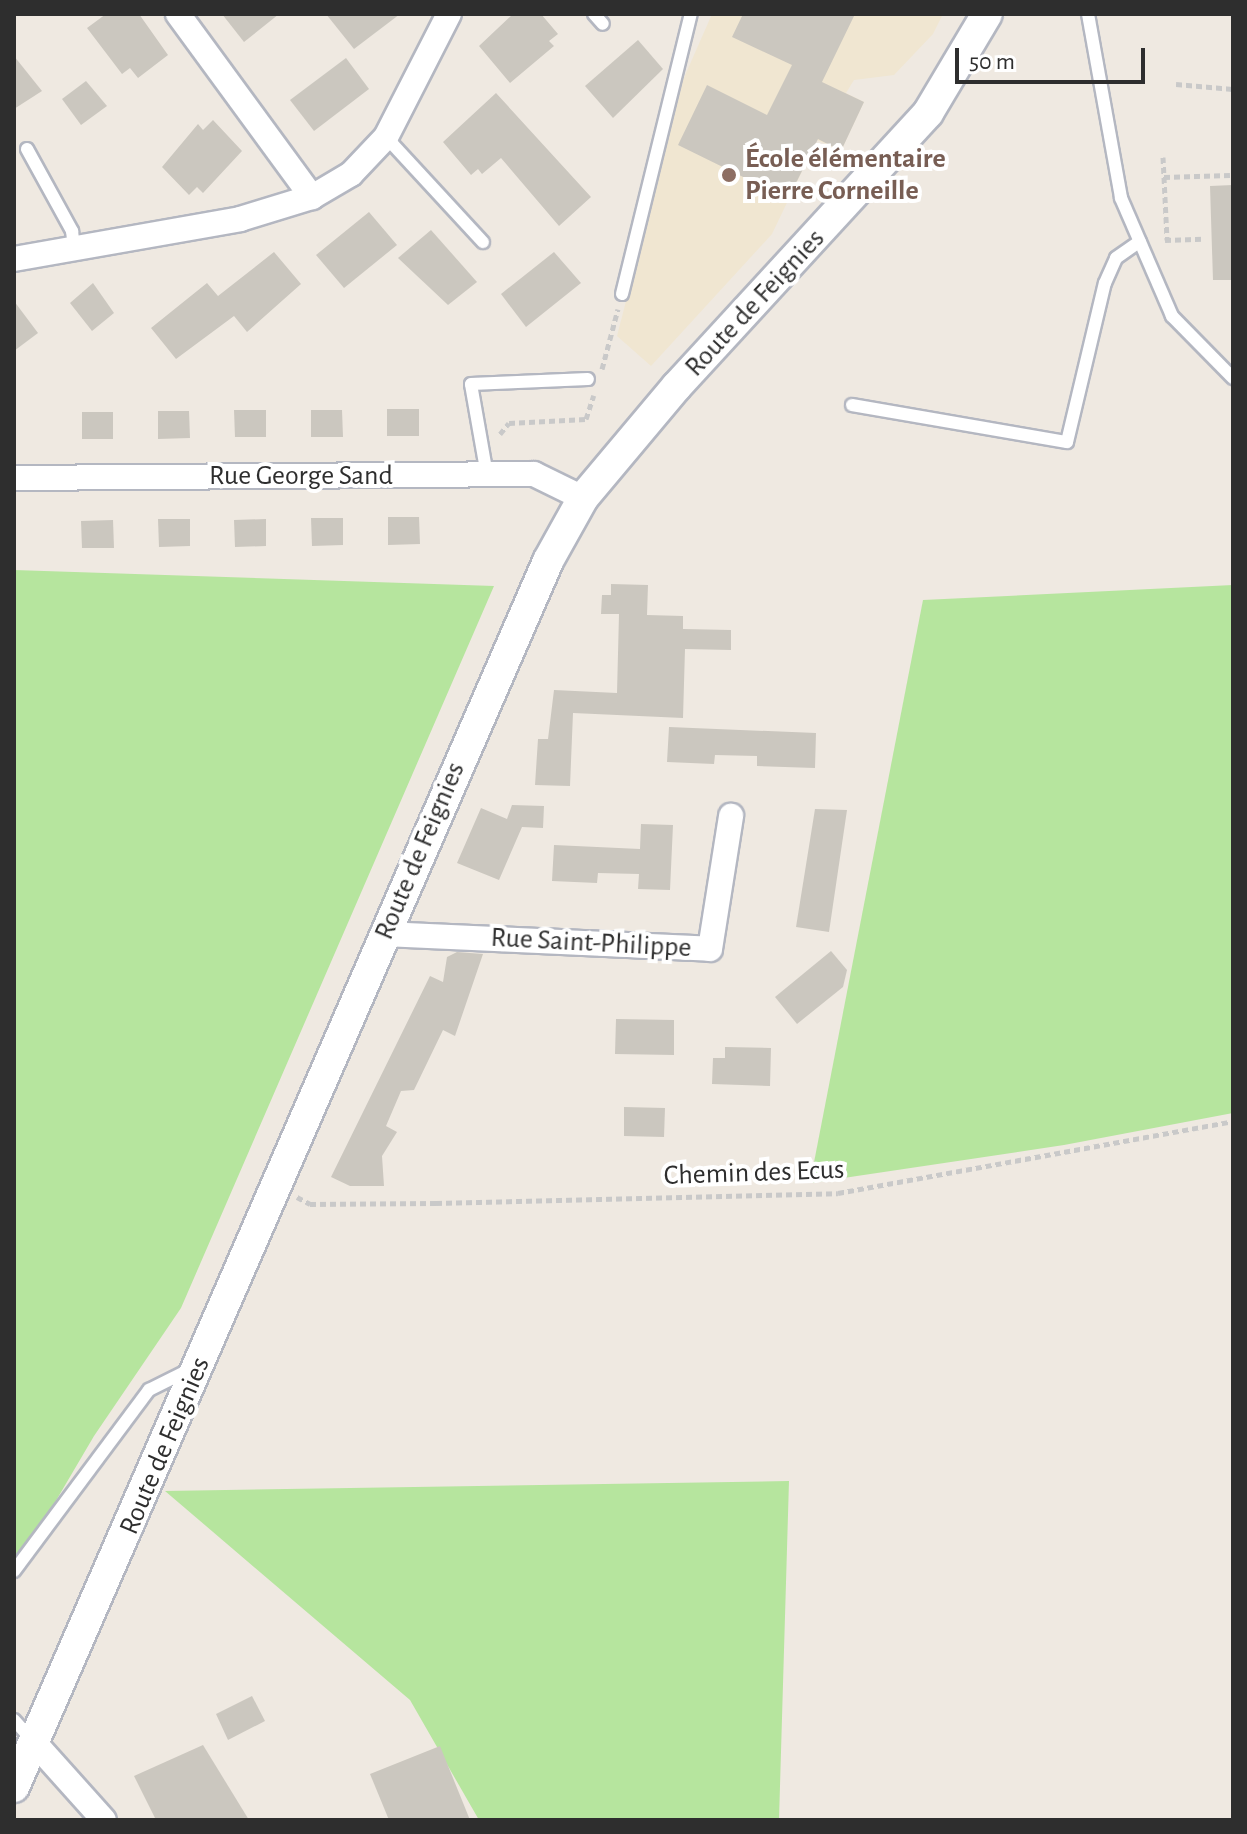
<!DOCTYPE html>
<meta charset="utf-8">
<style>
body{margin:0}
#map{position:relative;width:1247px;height:1834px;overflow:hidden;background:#efe9e1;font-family:"Alegreya Sans",sans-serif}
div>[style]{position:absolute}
.education>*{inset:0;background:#f0e6d1}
.green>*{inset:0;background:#b6e59e}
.building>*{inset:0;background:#cbc7bf}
.path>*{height:5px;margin-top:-2.5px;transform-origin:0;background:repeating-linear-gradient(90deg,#c9c9c9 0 6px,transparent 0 10px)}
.roads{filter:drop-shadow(2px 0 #b4b7c1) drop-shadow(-2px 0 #b4b7c1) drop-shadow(0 2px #b4b7c1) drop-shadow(0 -2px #b4b7c1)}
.service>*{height:12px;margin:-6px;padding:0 6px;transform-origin:6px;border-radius:6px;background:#fff}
.minor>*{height:24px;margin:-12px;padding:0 12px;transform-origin:12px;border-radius:12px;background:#fff}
.tertiary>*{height:30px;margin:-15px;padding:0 15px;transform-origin:15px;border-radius:15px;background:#fff}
.dots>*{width:22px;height:22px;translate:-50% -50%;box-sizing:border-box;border:4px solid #fff;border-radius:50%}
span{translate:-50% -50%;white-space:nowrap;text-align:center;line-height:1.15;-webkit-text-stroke:8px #fff;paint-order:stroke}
.education-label{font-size:28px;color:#785e54;font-weight:700}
.left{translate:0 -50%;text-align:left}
.street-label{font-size:28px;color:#2e2e2e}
.frame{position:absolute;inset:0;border:16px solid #2e2e2e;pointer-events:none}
.scale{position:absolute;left:955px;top:48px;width:190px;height:36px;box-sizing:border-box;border:4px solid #2e2e2e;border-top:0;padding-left:10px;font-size:24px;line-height:28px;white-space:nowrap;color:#2e2e2e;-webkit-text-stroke:6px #fff;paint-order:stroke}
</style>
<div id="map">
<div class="education">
<div style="clip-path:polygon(712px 14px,943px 14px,933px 34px,894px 75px,854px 80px,846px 93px,864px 102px,841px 151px,817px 140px,772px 234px,651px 366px,617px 336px,683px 80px)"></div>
</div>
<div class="green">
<div style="clip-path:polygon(14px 570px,494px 586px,181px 1308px,94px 1436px,14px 1572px)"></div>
<div style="clip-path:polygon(1233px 585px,1233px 1113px,1064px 1145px,810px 1183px,923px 600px)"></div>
<div style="clip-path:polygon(789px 1481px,779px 1820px,479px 1820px,410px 1700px,165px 1491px)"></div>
</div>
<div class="building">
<div style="clip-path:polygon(106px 14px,139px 14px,168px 55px,138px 78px,130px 68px,122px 74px,87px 28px)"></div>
<div style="clip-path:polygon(222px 14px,279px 14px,244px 42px)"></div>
<div style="clip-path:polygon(326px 14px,400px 14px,354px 49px)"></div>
<div style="clip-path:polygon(513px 14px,541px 14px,558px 34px,549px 41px,554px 46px,510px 83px,479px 46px)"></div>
<div style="clip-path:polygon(743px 14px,855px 14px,822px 82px,864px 102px,841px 151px,818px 139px,788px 199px,678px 145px,707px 85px,767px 115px,792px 65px,732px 37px)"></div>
<div style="clip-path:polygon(638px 40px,663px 69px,613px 118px,585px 86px)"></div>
<div style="clip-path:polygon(14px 56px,42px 91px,14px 109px)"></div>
<div style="clip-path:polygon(346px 58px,369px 89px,314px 131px,290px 100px)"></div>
<div style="clip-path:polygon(86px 81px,107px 106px,81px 125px,62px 99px)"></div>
<div style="clip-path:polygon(496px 93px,591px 197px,559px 226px,501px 158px,482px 174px,478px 169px,471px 175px,443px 142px)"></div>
<div style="clip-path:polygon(213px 120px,242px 151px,203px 193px,197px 187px,189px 195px,162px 167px,198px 124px,203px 130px)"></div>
<div style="clip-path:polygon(1233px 185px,1233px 280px,1213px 280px,1210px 186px)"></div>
<div style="clip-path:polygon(369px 212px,397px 245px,344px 288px,316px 255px)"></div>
<div style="clip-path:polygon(431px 230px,477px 282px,448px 305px,398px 258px)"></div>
<div style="clip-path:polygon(274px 252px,301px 284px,247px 332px,234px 316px,176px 359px,151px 328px,207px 283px,218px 296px)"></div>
<div style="clip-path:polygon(554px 252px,581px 283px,526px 327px,501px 294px)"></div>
<div style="clip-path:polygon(93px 283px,114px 313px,92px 331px,70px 303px)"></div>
<div style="clip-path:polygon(14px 301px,38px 333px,14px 351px)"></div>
<div style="clip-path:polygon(387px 409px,419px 409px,419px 436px,387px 436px)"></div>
<div style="clip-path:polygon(234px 410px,266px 410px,266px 437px,235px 437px)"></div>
<div style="clip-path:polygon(311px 410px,342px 410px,343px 437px,311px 437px)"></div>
<div style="clip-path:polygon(158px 411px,189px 411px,190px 438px,158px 439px)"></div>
<div style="clip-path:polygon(82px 412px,113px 412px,113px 439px,82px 439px)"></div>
<div style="clip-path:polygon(388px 517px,419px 517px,420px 544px,388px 545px)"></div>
<div style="clip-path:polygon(311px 518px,343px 518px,343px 545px,312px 546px)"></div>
<div style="clip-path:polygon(158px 519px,190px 519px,190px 546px,159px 547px)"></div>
<div style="clip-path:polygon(266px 519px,266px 546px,235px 547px,234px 520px)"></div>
<div style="clip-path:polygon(113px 520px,114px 548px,82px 548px,81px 521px)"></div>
<div style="clip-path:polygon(611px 584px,648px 585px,647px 615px,683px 616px,683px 629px,731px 630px,731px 650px,685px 649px,683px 718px,573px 713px,570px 786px,535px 785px,538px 739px,548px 739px,554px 690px,617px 693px,619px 614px,601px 614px,602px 595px,611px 595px)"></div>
<div style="clip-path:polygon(669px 727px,816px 733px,815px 768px,757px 766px,757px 756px,715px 755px,714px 764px,667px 762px)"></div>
<div style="clip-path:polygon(512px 805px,544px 806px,543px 828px,522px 827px,499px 880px,457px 863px,481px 808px,507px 819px)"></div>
<div style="clip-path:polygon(815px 809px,847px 810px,829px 932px,796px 927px)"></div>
<div style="clip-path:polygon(641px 824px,673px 825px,670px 890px,638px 889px,639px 874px,598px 873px,597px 883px,552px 881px,554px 845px,640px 849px)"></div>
<div style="clip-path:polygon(831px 951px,847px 970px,843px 987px,797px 1024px,775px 997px)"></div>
<div style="clip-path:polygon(457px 952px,483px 954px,455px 1036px,443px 1030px,414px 1090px,401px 1091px,386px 1126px,397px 1132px,382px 1156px,384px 1186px,350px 1186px,331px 1177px,430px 976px,443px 982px,447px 957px)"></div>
<div style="clip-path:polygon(616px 1019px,674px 1020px,674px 1055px,615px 1054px)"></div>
<div style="clip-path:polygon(725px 1047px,771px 1048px,770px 1086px,712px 1084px,713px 1058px,725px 1058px)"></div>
<div style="clip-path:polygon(624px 1107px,665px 1108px,664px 1137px,624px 1136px)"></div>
<div style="clip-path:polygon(252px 1696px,265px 1721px,228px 1740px,216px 1714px)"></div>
<div style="clip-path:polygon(203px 1745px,249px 1820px,156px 1820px,134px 1776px)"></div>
<div style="clip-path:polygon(440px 1746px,470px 1820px,389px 1820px,370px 1774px)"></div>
</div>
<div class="path">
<div style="left:1176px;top:84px;width:57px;rotate:5deg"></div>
<div style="left:1163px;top:157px;width:83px;rotate:87.2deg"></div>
<div style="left:1164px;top:177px;width:66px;rotate:-1.7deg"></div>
<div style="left:1165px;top:240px;width:38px;rotate:-2deg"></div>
<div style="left:602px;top:369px;width:62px;rotate:-75.1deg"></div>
<div style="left:500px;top:434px;width:14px;rotate:-51deg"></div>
<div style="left:509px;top:423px;width:77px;rotate:-3deg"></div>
<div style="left:586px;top:419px;width:25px;rotate:-72deg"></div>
<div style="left:297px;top:1197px;width:15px;rotate:28deg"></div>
<div style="left:310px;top:1204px;width:126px;rotate:-0.5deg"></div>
<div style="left:436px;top:1203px;width:402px;rotate:-1.4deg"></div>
<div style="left:838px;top:1193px;width:402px;rotate:-10.3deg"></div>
</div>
<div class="roads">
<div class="service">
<div style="left:594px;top:14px;width:13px;rotate:48deg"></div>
<div style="left:1088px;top:14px;width:187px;rotate:79.8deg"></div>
<div style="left:1121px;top:198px;width:129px;rotate:66.6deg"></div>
<div style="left:1172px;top:316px;width:87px;rotate:45.5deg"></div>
<div style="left:386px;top:137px;width:143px;rotate:47.3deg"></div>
<div style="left:27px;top:149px;width:94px;rotate:61.2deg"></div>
<div style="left:72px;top:231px;width:16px;rotate:83deg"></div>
<div style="left:622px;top:294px;width:288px;rotate:-76.2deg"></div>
<div style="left:852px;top:405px;width:218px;rotate:9.8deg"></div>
<div style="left:1067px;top:442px;width:163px;rotate:-76.6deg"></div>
<div style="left:1105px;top:283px;width:27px;rotate:-66deg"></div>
<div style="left:1116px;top:258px;width:29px;rotate:-35deg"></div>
<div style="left:487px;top:475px;width:92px;rotate:-100deg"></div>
<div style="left:471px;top:384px;width:117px;rotate:-2.4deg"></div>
<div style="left:14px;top:1571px;width:226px;rotate:-53.3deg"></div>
<div style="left:149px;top:1390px;width:49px;rotate:-26.6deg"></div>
<div style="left:14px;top:1720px;width:28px;rotate:48deg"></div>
</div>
<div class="minor">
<div style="left:178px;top:14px;width:227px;rotate:53.8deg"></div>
<div style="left:14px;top:259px;width:230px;rotate:-10deg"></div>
<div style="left:240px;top:219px;width:75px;rotate:-17deg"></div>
<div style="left:312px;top:197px;width:45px;rotate:-30.5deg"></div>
<div style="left:351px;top:174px;width:51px;rotate:-46.6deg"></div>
<div style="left:386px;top:137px;width:138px;rotate:-62.9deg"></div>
<div style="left:14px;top:478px;width:520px;rotate:-0.44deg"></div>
<div style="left:534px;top:474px;width:55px;rotate:26.1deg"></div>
<div style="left:385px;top:934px;width:325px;rotate:2.6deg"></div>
<div style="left:710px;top:949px;width:135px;rotate:-81deg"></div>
<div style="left:33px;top:1741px;width:106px;rotate:48.1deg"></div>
</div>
<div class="tertiary">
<div style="left:14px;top:1787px;width:1337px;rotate:-66.46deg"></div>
<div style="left:548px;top:561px;width:72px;rotate:-60.9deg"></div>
<div style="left:583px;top:498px;width:146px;rotate:-50deg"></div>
<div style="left:677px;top:386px;width:371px;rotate:-47.4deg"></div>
<div style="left:928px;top:113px;width:115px;rotate:-59.2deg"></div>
</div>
</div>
<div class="dots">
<div style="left:729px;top:175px;background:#8d6e63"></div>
</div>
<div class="education-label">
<span class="left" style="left:745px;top:175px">École élémentaire<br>Pierre Corneille</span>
</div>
<div class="street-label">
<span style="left:755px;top:303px;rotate:-47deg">Route de Feignies</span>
<span style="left:301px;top:476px">Rue George Sand</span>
<span style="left:420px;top:851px;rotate:-67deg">Route de Feignies</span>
<span style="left:591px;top:943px;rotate:3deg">Rue Saint-Philippe</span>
<span style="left:754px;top:1173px;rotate:-2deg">Chemin des Ecus</span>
<span style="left:165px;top:1446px;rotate:-67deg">Route de Feignies</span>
</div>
<div class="frame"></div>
<div class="scale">50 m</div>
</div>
